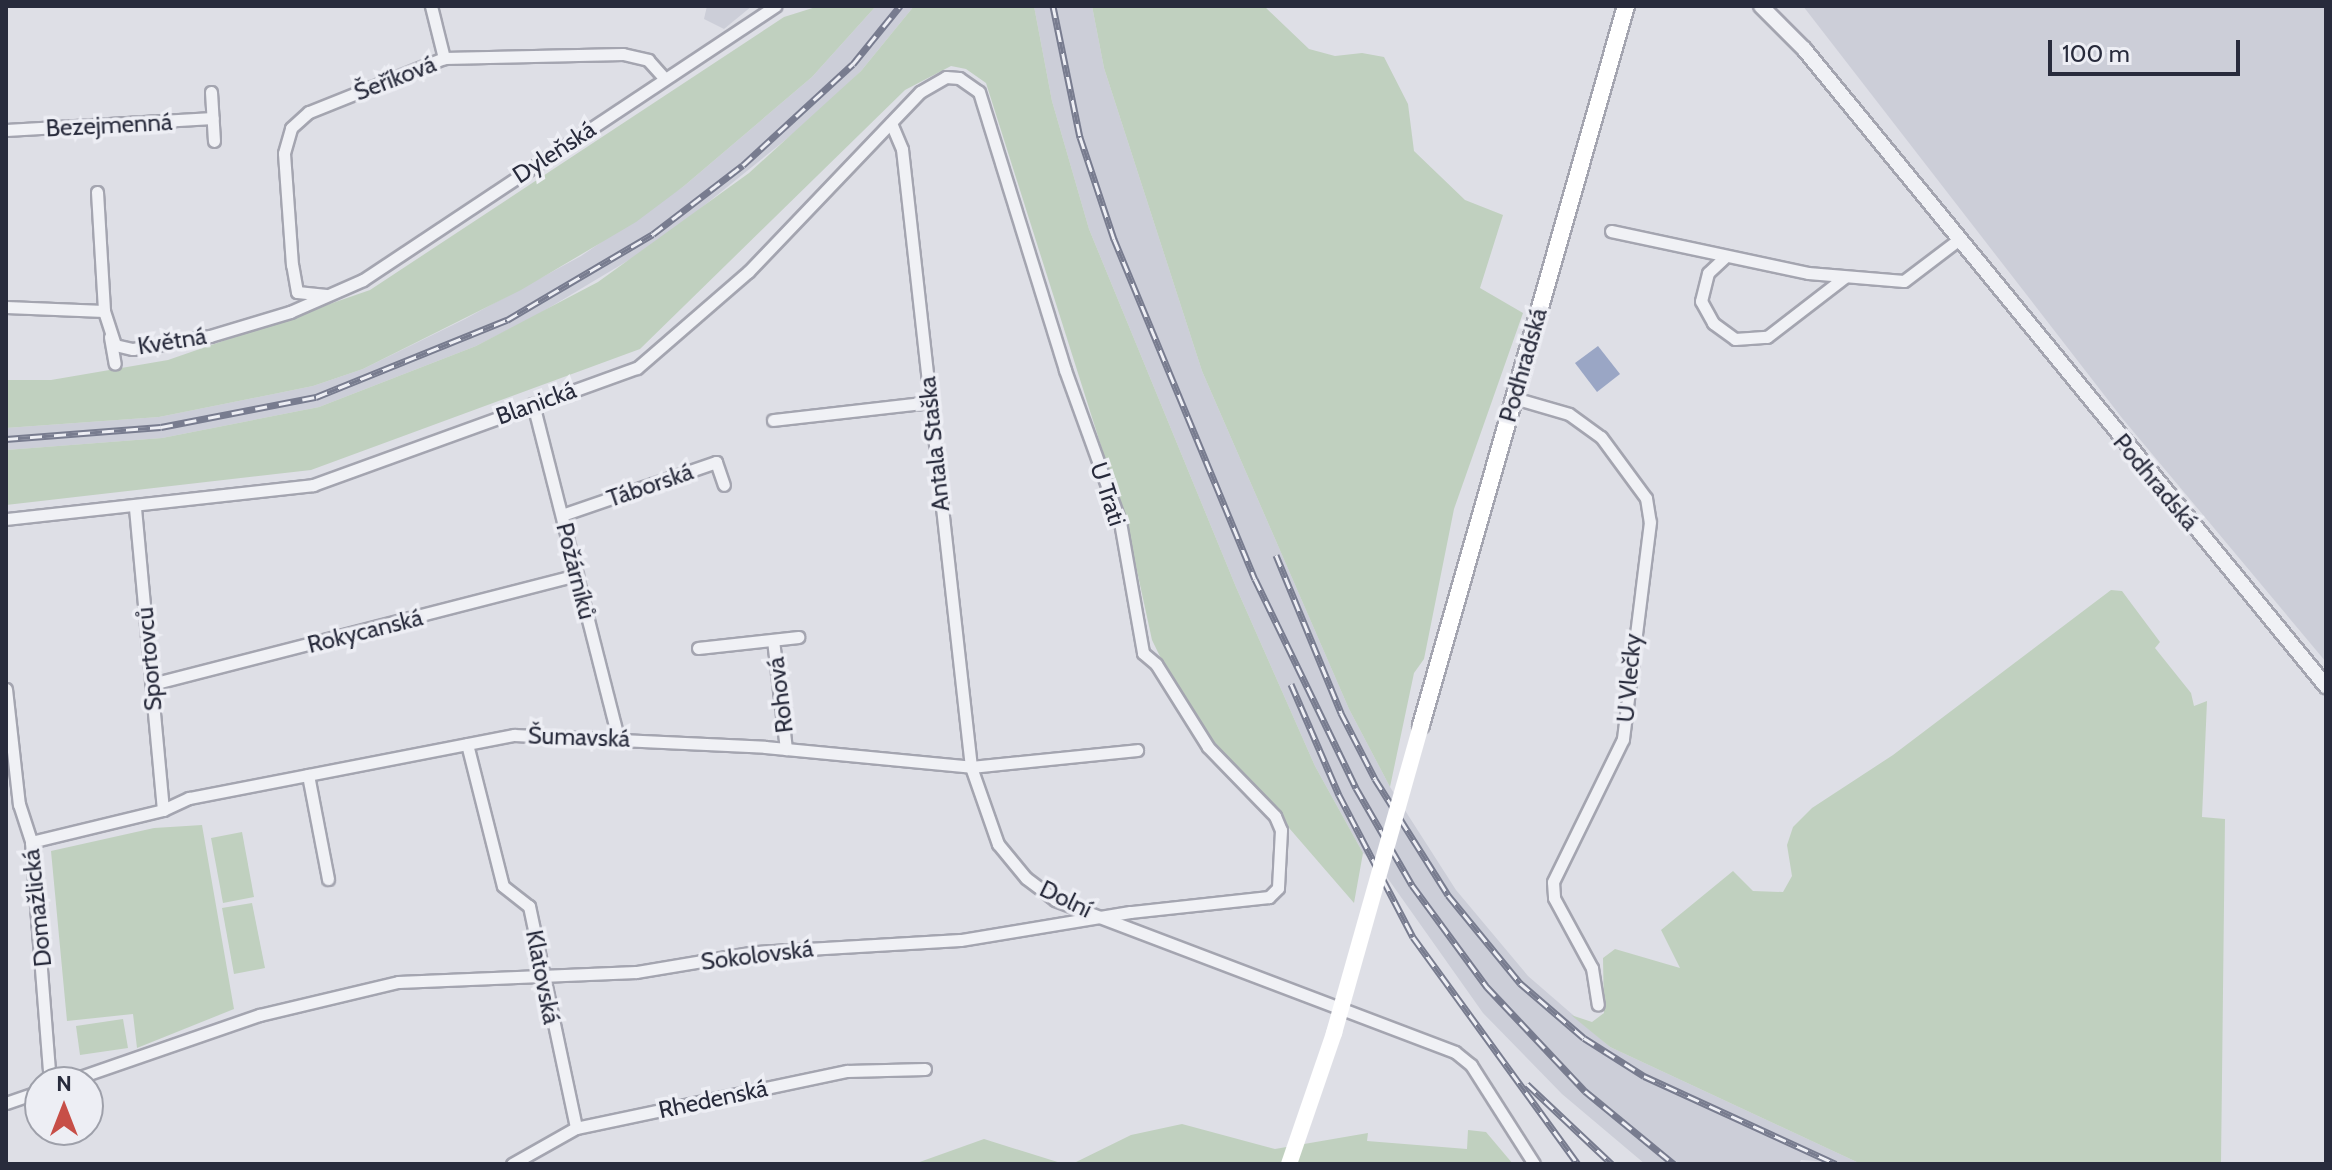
<!DOCTYPE html>
<meta charset="utf-8">
<style>
body{margin:0}
#map{position:relative;width:2332px;height:1170px;overflow:hidden;background:#dedfe6;font-family:Cabin,sans-serif}
div>[style]{position:absolute}
.built>*{inset:0;background:#ccced8}
.green>*{inset:0;background:#c0d0bf}
.water>*{inset:0;background:#9aa6c5}
.roads{filter:drop-shadow(2px 0 #a4a5b0) drop-shadow(-2px 0 #a4a5b0) drop-shadow(0 2px #a4a5b0) drop-shadow(0 -2px #a4a5b0)}
.minor>*{height:11px;margin:-5.5px;padding:0 5.5px;transform-origin:5.5px;border-radius:5.5px;background:#f0f1f5}
.tertiary>*{height:14px;margin:-7px;padding:0 7px;transform-origin:7px;border-radius:7px;background:#f0f1f5}
.secondary>*{height:16px;margin:-8px;padding:0 8px;transform-origin:8px;border-radius:8px;background:#fff}
.rail>*{height:7px;margin-top:-3.5px;transform-origin:0;background:repeating-linear-gradient(90deg,#edeef4 0 12px,#787c8f 0 24px);box-sizing:border-box;border-block:2px solid #787c8f}
.secondary-bridge>*{height:16px;margin:-8px;padding:0 8px;transform-origin:8px;border-radius:8px;background:#fff}
span{translate:-50% -50%;white-space:nowrap;text-align:center;line-height:1.15;-webkit-text-stroke:7px #edeef4;paint-order:stroke}
.street-label{font-size:24px;color:#282b3c}
.frame{position:absolute;inset:0;border:8px solid #282b3c;pointer-events:none}
.north{position:absolute;left:24px;top:1066px;width:80px;height:80px;box-sizing:border-box;background:#edeef4;border:2px solid #9ea0aa;border-radius:50%;rotate:0deg;font-size:22px;font-weight:700;line-height:32px;text-align:center;color:#282b3c}
.north::after{content:'';display:block;margin:auto;width:28px;height:36px;background:#c74e47;clip-path:polygon(50% 0,100% 100%,50% 72%,0 100%)}
.scale{position:absolute;left:2048px;top:40px;width:192px;height:36px;box-sizing:border-box;border:4px solid #282b3c;border-top:0;padding-left:10px;font-size:24px;line-height:28px;white-space:nowrap;color:#282b3c;-webkit-text-stroke:6px #edeef4;paint-order:stroke}
</style>
<div id="map">
<div class="built">
<div style="clip-path:polygon(707px 6px,752px 6px,724px 29px,704px 19px)"></div>
<div style="clip-path:polygon(876px 6px,914px 6px,861px 71px,810px 120px,659px 242px,532px 318px,476px 346px,319px 407px,162px 438px,6px 450px,6px 428px,159px 417px,313px 386px,363px 369px,465px 319px,581px 256px,684px 186px,812px 77px)"></div>
<div style="clip-path:polygon(1034px 6px,1092px 6px,1104px 68px,1202px 371px,1349px 709px,1390px 787px,1456px 890px,1528px 976px,1610px 1047px,1861px 1164px,1801px 1160px,1799px 1164px,1645px 1164px,1562px 1094px,1483px 1013px,1379px 866px,1363px 853px,1315px 766px,1236px 587px,1089px 229px,1052px 101px)"></div>
<div style="clip-path:polygon(1803px 6px,2326px 6px,2326px 662px,2122px 418px)"></div>
</div>
<div class="green">
<div style="clip-path:polygon(819px 6px,876px 6px,812px 77px,684px 186px,636px 222px,521px 290px,363px 369px,313px 386px,159px 417px,6px 428px,6px 380px,51px 380px,168px 360px,370px 290px,784px 17px)"></div>
<div style="clip-path:polygon(914px 6px,1034px 6px,1052px 101px,1089px 229px,1236px 587px,1315px 766px,1363px 853px,1354px 903px,1185px 708px,1152px 640px,1129px 534px,986px 83px,966px 69px,951px 66px,905px 90px,640px 349px,311px 470px,6px 505px,6px 450px,162px 438px,319px 407px,476px 346px,598px 282px,749px 173px,861px 71px)"></div>
<div style="clip-path:polygon(1092px 6px,1264px 6px,1309px 49px,1335px 56px,1362px 53px,1384px 57px,1408px 104px,1414px 151px,1465px 200px,1503px 215px,1480px 288px,1523px 313px,1454px 509px,1424px 659px,1414px 673px,1390px 787px,1349px 709px,1202px 371px,1104px 68px)"></div>
<div style="clip-path:polygon(2111px 590px,2122px 591px,2160px 642px,2155px 648px,2191px 693px,2194px 706px,2207px 701px,2202px 817px,2225px 819px,2221px 1164px,1861px 1164px,1610px 1047px,1571px 1015px,1592px 1022px,1604px 1013px,1603px 958px,1615px 949px,1680px 968px,1661px 930px,1733px 871px,1753px 891px,1783px 892px,1792px 876px,1787px 845px,1793px 827px,1812px 808px,1893px 755px)"></div>
<div style="clip-path:polygon(202px 825px,234px 1009px,137px 1048px,133px 1014px,67px 1021px,51px 851px,154px 828px)"></div>
<div style="clip-path:polygon(242px 832px,254px 897px,223px 903px,211px 838px)"></div>
<div style="clip-path:polygon(252px 903px,265px 968px,234px 974px,222px 908px)"></div>
<div style="clip-path:polygon(123px 1019px,128px 1048px,80px 1055px,76px 1026px)"></div>
<div style="clip-path:polygon(1182px 1124px,1275px 1149px,1368px 1133px,1367px 1141px,1467px 1149px,1468px 1130px,1486px 1132px,1513px 1164px,1072px 1164px,1131px 1135px)"></div>
<div style="clip-path:polygon(984px 1139px,1064px 1164px,914px 1164px)"></div>
</div>
<div class="water">
<div style="clip-path:polygon(1598px 346px,1620px 374px,1597px 392px,1575px 363px)"></div>
</div>
<div class="roads">
<div class="minor">
<div style="left:431px;top:6px;width:54px;rotate:76deg"></div>
<div style="left:211px;top:92px;width:49px;rotate:86.5deg"></div>
<div style="left:891px;top:123px;width:28px;rotate:67deg"></div>
<div style="left:902px;top:149px;width:622px;rotate:83.63deg"></div>
<div style="left:971px;top:767px;width:82px;rotate:70.7deg"></div>
<div style="left:998px;top:844px;width:44px;rotate:50.5deg"></div>
<div style="left:1026px;top:878px;width:36px;rotate:37deg"></div>
<div style="left:1055px;top:900px;width:428px;rotate:20.8deg"></div>
<div style="left:1455px;top:1052px;width:21px;rotate:39deg"></div>
<div style="left:1471px;top:1065px;width:117px;rotate:57.5deg"></div>
<div style="left:6px;top:130px;width:207px;rotate:-3.3deg"></div>
<div style="left:97px;top:192px;width:119px;rotate:86.6deg"></div>
<div style="left:104px;top:311px;width:36px;rotate:72deg"></div>
<div style="left:115px;top:345px;width:18px;rotate:13deg"></div>
<div style="left:133px;top:349px;width:78px;rotate:-9.6deg"></div>
<div style="left:210px;top:336px;width:84px;rotate:-16.7deg"></div>
<div style="left:290px;top:312px;width:80px;rotate:-23.7deg"></div>
<div style="left:363px;top:280px;width:495px;rotate:-33.6deg"></div>
<div style="left:1611px;top:231px;width:201px;rotate:12deg"></div>
<div style="left:1808px;top:273px;width:96px;rotate:4.8deg"></div>
<div style="left:1904px;top:281px;width:68px;rotate:-37.2deg"></div>
<div style="left:1725px;top:257px;width:23px;rotate:137deg"></div>
<div style="left:1708px;top:273px;width:29px;rotate:104deg"></div>
<div style="left:1701px;top:301px;width:25px;rotate:61deg"></div>
<div style="left:1713px;top:323px;width:27px;rotate:36deg"></div>
<div style="left:1735px;top:339px;width:32px;rotate:-4deg"></div>
<div style="left:1767px;top:337px;width:98px;rotate:-37.6deg"></div>
<div style="left:326px;top:295px;width:29px;rotate:-174deg"></div>
<div style="left:297px;top:292px;width:27px;rotate:-100deg"></div>
<div style="left:292px;top:265px;width:112px;rotate:-94.1deg"></div>
<div style="left:284px;top:153px;width:26px;rotate:-74deg"></div>
<div style="left:291px;top:128px;width:24px;rotate:-42deg"></div>
<div style="left:309px;top:112px;width:145px;rotate:-21.8deg"></div>
<div style="left:444px;top:58px;width:179px;rotate:-1.3deg"></div>
<div style="left:623px;top:54px;width:26px;rotate:13deg"></div>
<div style="left:648px;top:60px;width:25px;rotate:48deg"></div>
<div style="left:6px;top:307px;width:98px;rotate:2.3deg"></div>
<div style="left:110px;top:337px;width:27px;rotate:80deg"></div>
<div style="left:1514px;top:398px;width:57px;rotate:16.2deg"></div>
<div style="left:1569px;top:414px;width:39px;rotate:36deg"></div>
<div style="left:1601px;top:437px;width:76px;rotate:53.6deg"></div>
<div style="left:1646px;top:498px;width:24px;rotate:81deg"></div>
<div style="left:1650px;top:522px;width:219px;rotate:97.1deg"></div>
<div style="left:1623px;top:739px;width:159px;rotate:116.1deg"></div>
<div style="left:1553px;top:882px;width:16px;rotate:86deg"></div>
<div style="left:1554px;top:898px;width:80px;rotate:61.5deg"></div>
<div style="left:1592px;top:968px;width:37px;rotate:81deg"></div>
<div style="left:533px;top:404px;width:345px;rotate:75.7deg"></div>
<div style="left:773px;top:420px;width:158px;rotate:-6.5deg"></div>
<div style="left:135px;top:508px;width:303px;rotate:84.7deg"></div>
<div style="left:562px;top:515px;width:163px;rotate:-19deg"></div>
<div style="left:716px;top:462px;width:24px;rotate:71deg"></div>
<div style="left:6px;top:519px;width:309px;rotate:-6.3deg"></div>
<div style="left:313px;top:485px;width:344px;rotate:-19.9deg"></div>
<div style="left:637px;top:368px;width:147px;rotate:-40.9deg"></div>
<div style="left:748px;top:272px;width:249px;rotate:-46.3deg"></div>
<div style="left:920px;top:92px;width:30px;rotate:-30deg"></div>
<div style="left:946px;top:77px;width:13px;rotate:4deg"></div>
<div style="left:959px;top:78px;width:24px;rotate:35deg"></div>
<div style="left:979px;top:92px;width:291px;rotate:72.8deg"></div>
<div style="left:1065px;top:370px;width:162px;rotate:70.1deg"></div>
<div style="left:1120px;top:522px;width:133px;rotate:80deg"></div>
<div style="left:1143px;top:653px;width:17px;rotate:40deg"></div>
<div style="left:1156px;top:664px;width:98px;rotate:57.9deg"></div>
<div style="left:1208px;top:747px;width:96px;rotate:45.8deg"></div>
<div style="left:1275px;top:816px;width:15px;rotate:67deg"></div>
<div style="left:1281px;top:830px;width:58px;rotate:93deg"></div>
<div style="left:1278px;top:888px;width:13px;rotate:135deg"></div>
<div style="left:1269px;top:897px;width:140px;rotate:173.8deg"></div>
<div style="left:1130px;top:912px;width:172px;rotate:170.6deg"></div>
<div style="left:960px;top:940px;width:204px;rotate:176.6deg"></div>
<div style="left:756px;top:952px;width:122px;rotate:170.5deg"></div>
<div style="left:636px;top:972px;width:238px;rotate:177.6deg"></div>
<div style="left:398px;top:982px;width:143px;rotate:166.6deg"></div>
<div style="left:259px;top:1015px;width:205px;rotate:160.9deg"></div>
<div style="left:773px;top:640px;width:110px;rotate:83.2deg"></div>
<div style="left:698px;top:648px;width:101px;rotate:-6.3deg"></div>
<div style="left:152px;top:684px;width:439px;rotate:-14.4deg"></div>
<div style="left:6px;top:689px;width:116px;rotate:83.6deg"></div>
<div style="left:19px;top:804px;width:40px;rotate:72deg"></div>
<div style="left:31px;top:842px;width:241px;rotate:85.5deg"></div>
<div style="left:467px;top:744px;width:146px;rotate:75.8deg"></div>
<div style="left:503px;top:886px;width:33px;rotate:38deg"></div>
<div style="left:529px;top:906px;width:227px;rotate:78deg"></div>
<div style="left:308px;top:775px;width:106px;rotate:79.1deg"></div>
<div style="left:31px;top:842px;width:136px;rotate:-13.6deg"></div>
<div style="left:163px;top:810px;width:29px;rotate:-25deg"></div>
<div style="left:189px;top:798px;width:331px;rotate:-11deg"></div>
<div style="left:514px;top:735px;width:251px;rotate:2.7deg"></div>
<div style="left:765px;top:747px;width:207px;rotate:5.5deg"></div>
<div style="left:971px;top:767px;width:167px;rotate:-5.8deg"></div>
<div style="left:6px;top:1103px;width:36px;rotate:-19deg"></div>
<div style="left:512px;top:1164px;width:73px;rotate:-29.4deg"></div>
<div style="left:576px;top:1128px;width:277px;rotate:-11.9deg"></div>
<div style="left:847px;top:1071px;width:78px;rotate:-1.5deg"></div>
</div>
<div class="tertiary">
<div style="left:1761px;top:6px;width:61px;rotate:45deg"></div>
<div style="left:1804px;top:49px;width:824px;rotate:50.67deg"></div>
</div>
<div class="secondary">
<div style="left:1421px;top:725px;width:748px;rotate:-74.09deg"></div>
</div>
</div>
<div class="rail">
<div style="left:1053px;top:6px;width:134px;rotate:78.4deg"></div>
<div style="left:1080px;top:137px;width:108px;rotate:71.6deg"></div>
<div style="left:1114px;top:239px;width:368px;rotate:67.5deg"></div>
<div style="left:1255px;top:579px;width:232px;rotate:64.2deg"></div>
<div style="left:1356px;top:788px;width:112px;rotate:60deg"></div>
<div style="left:1412px;top:885px;width:127px;rotate:53.7deg"></div>
<div style="left:1487px;top:987px;width:143px;rotate:46.7deg"></div>
<div style="left:1585px;top:1091px;width:115px;rotate:39.4deg"></div>
<div style="left:6px;top:439px;width:155px;rotate:-4.4deg"></div>
<div style="left:161px;top:427px;width:158px;rotate:-11deg"></div>
<div style="left:316px;top:397px;width:206px;rotate:-22deg"></div>
<div style="left:507px;top:320px;width:169px;rotate:-30.5deg"></div>
<div style="left:653px;top:234px;width:113px;rotate:-37.5deg"></div>
<div style="left:743px;top:165px;width:149px;rotate:-42.6deg"></div>
<div style="left:853px;top:64px;width:75px;rotate:-51deg"></div>
<div style="left:1276px;top:555px;width:171px;rotate:67.6deg"></div>
<div style="left:1341px;top:713px;width:74px;rotate:62.7deg"></div>
<div style="left:1375px;top:779px;width:137px;rotate:57.8deg"></div>
<div style="left:1448px;top:895px;width:114px;rotate:50.7deg"></div>
<div style="left:1520px;top:983px;width:84px;rotate:40.7deg"></div>
<div style="left:1584px;top:1038px;width:71px;rotate:32.3deg"></div>
<div style="left:1644px;top:1076px;width:211px;rotate:24.6deg"></div>
<div style="left:1291px;top:684px;width:121px;rotate:66.6deg"></div>
<div style="left:1339px;top:795px;width:160px;rotate:62.5deg"></div>
<div style="left:1413px;top:937px;width:281px;rotate:54deg"></div>
<div style="left:1527px;top:1084px;width:117px;rotate:43.3deg"></div>
</div>
<div class="secondary-bridge">
<div style="left:1289px;top:1164px;width:139px;rotate:-71deg"></div>
<div style="left:1334px;top:1033px;width:320px;rotate:-74.2deg"></div>
</div>
<div class="street-label">
<span style="left:395px;top:78px;rotate:-21deg">Šeříková</span>
<span style="left:109px;top:125px;rotate:-3deg">Bezejmenná</span>
<span style="left:554px;top:152px;rotate:-33deg">Dyleňská</span>
<span style="left:172px;top:341px;rotate:-9deg">Květná</span>
<span style="left:1523px;top:365px;rotate:-74deg">Podhradská</span>
<span style="left:536px;top:403px;rotate:-20deg">Blanická</span>
<span style="left:934px;top:444px;rotate:-96deg">Antala Staška</span>
<span style="left:2156px;top:482px;rotate:50deg">Podhradská</span>
<span style="left:650px;top:485px;rotate:-19deg">Táborská</span>
<span style="left:1108px;top:494px;rotate:72deg">U Trati</span>
<span style="left:576px;top:571px;rotate:76deg">Požárníků</span>
<span style="left:365px;top:631px;rotate:-14deg">Rokycanská</span>
<span style="left:149px;top:659px;rotate:-95deg">Sportovců</span>
<span style="left:1629px;top:678px;rotate:-85deg">U Vlečky</span>
<span style="left:780px;top:695px;rotate:-97deg">Rohová</span>
<span style="left:579px;top:737px;rotate:2deg">Šumavská</span>
<span style="left:1066px;top:899px;rotate:26deg">Dolní</span>
<span style="left:37px;top:908px;rotate:-96deg">Domažlická</span>
<span style="left:757px;top:955px;rotate:-7deg">Sokolovská</span>
<span style="left:543px;top:977px;rotate:79deg">Klatovská</span>
<span style="left:713px;top:1099px;rotate:-12deg">Rhedenská</span>
</div>
<div class="frame"></div>
<div class="north">N</div>
<div class="scale">100 m</div>
</div>
